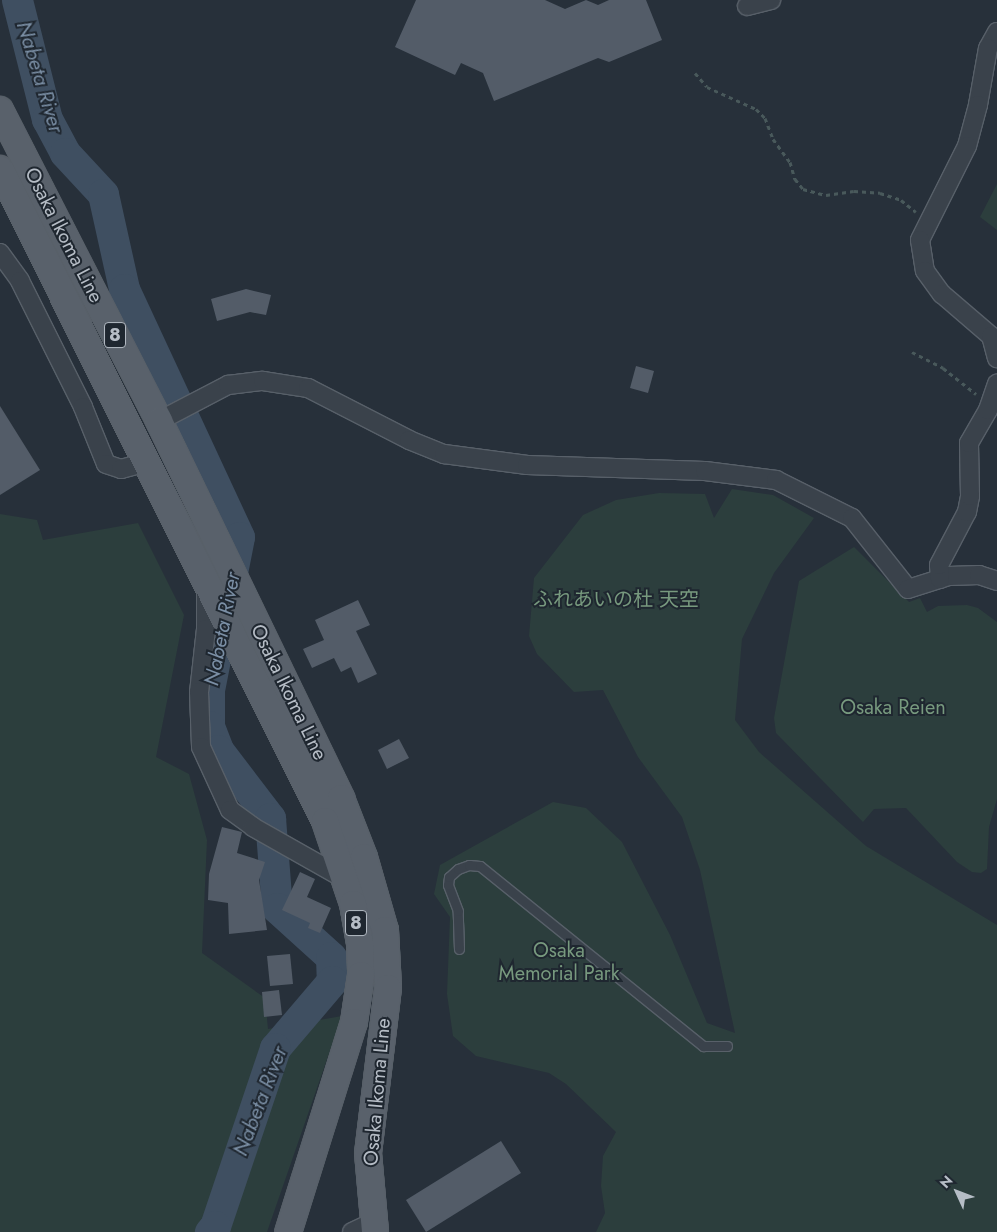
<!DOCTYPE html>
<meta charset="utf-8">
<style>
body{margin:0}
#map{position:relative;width:997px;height:1232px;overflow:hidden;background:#27303a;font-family:Jost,"Noto Sans JP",sans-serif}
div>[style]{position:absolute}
.green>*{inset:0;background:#2c3e3d}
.river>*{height:31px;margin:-15.5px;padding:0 15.5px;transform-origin:15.5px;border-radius:15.5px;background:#3f4f61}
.building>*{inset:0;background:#535c68}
.path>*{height:3px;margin-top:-1.5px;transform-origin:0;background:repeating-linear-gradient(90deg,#49595b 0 4px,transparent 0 8px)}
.roads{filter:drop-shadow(1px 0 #586069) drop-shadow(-1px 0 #586069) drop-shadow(0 1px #586069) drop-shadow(0 -1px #586069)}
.lane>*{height:9px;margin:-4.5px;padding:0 4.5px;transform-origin:4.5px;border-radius:4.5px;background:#3a424b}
.street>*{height:18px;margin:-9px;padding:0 9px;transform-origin:9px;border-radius:9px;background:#3a424b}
.primary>*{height:26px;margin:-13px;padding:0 13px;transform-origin:13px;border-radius:13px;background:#59616b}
span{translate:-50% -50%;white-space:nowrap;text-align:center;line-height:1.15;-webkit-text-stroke:4px #1f2730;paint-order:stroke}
.shield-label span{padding:1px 4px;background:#1f2730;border:1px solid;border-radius:4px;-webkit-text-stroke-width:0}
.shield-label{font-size:19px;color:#b6bdc6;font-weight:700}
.street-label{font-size:20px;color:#b6bdc6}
.park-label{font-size:20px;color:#77997e}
.water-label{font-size:21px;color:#7b8fa5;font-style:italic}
.north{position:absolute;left:932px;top:1167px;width:50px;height:50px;-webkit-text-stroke:4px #1f2730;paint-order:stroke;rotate:313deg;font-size:14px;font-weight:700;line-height:20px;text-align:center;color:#b6bdc6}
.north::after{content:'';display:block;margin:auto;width:18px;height:22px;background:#b6bdc6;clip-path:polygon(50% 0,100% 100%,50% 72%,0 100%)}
</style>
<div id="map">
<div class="green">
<div style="clip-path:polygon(997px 184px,997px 230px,980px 217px)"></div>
<div style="clip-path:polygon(732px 489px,773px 495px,814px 518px,774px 573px,742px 639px,735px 720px,759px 752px,866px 846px,997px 925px,997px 1232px,596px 1232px,605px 1213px,601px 1186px,603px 1156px,616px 1132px,566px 1084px,549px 1073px,476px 1056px,453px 1036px,447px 994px,450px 917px,434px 894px,440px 865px,553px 802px,586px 808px,622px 842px,670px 935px,707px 1023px,735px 1033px,700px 870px,682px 817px,638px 757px,603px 690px,574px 692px,537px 654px,529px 636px,534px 578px,583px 515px,616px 500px,659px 493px,705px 494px,714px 518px)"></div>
<div style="clip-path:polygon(0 514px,37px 520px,43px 540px,138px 523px,184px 615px,156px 757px,189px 774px,207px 840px,202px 953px,265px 998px,268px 1029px,342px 1016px,267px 1232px,0 1232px)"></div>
<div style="clip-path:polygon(854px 547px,909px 602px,920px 598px,927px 612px,938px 606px,967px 605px,978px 608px,997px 622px,997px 799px,989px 827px,987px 869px,981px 873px,972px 872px,957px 862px,906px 808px,874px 809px,863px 822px,776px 733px,774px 718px,799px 581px)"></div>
</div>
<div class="river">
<div style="left:17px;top:0;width:123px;rotate:75.9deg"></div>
<div style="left:47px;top:119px;width:38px;rotate:62deg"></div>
<div style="left:65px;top:153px;width:56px;rotate:47.2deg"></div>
<div style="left:103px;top:194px;width:97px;rotate:77.5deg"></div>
<div style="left:124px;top:289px;width:273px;rotate:65.1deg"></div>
<div style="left:239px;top:537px;width:156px;rotate:101.1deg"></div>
<div style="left:209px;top:690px;width:36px;rotate:90deg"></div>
<div style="left:209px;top:726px;width:26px;rotate:69deg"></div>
<div style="left:218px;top:750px;width:86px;rotate:52.6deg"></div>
<div style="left:270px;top:818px;width:90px;rotate:85.6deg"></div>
<div style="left:277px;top:908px;width:73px;rotate:42.2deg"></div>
<div style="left:331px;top:957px;width:24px;rotate:88deg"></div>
<div style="left:332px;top:981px;width:88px;rotate:130.4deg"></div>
<div style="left:275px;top:1048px;width:188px;rotate:108.6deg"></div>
<div style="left:215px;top:1226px;width:8px;rotate:130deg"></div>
</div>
<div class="building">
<div style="clip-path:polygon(416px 0,545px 0,565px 9px,586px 0,598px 5px,609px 0,646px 0,662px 40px,609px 62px,598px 58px,494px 101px,483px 73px,461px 63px,455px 75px,395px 47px)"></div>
<div style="clip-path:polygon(246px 289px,271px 295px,266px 315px,250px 312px,217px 321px,211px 299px)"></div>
<div style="clip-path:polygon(636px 366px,654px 371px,648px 393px,630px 388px)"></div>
<div style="clip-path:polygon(0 406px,40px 470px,0 495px)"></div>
<div style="clip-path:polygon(358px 600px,370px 625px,356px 631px,377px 674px,358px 683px,351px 667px,341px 672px,334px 658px,312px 668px,303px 649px,324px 640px,315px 620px)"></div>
<div style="clip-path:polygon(399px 739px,409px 758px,387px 769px,378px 750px)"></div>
<div style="clip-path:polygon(222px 827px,242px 832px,237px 853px,265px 862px,259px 880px,267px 930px,229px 934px,228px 903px,208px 900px,209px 874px)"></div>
<div style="clip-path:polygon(300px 872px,315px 879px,307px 897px,331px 908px,320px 933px,308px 928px,310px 923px,282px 910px)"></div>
<div style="clip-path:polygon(290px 954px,293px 984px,270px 986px,267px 956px)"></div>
<div style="clip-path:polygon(279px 990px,282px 1015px,264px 1017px,262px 992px)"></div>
<div style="clip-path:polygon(501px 1141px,521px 1173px,426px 1232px,406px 1200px)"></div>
</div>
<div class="path">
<div style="left:695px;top:73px;width:18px;rotate:49deg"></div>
<div style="left:707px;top:87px;width:54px;rotate:24.2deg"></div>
<div style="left:756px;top:109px;width:13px;rotate:45deg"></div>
<div style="left:765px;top:118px;width:22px;rotate:69deg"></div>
<div style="left:773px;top:139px;width:29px;rotate:54deg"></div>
<div style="left:790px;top:162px;width:18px;rotate:74deg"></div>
<div style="left:795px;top:179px;width:13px;rotate:51deg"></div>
<div style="left:803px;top:189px;width:24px;rotate:15deg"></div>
<div style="left:826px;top:195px;width:28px;rotate:-8deg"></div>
<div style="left:854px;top:191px;width:26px;rotate:4deg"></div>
<div style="left:880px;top:193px;width:22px;rotate:18deg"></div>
<div style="left:901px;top:200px;width:19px;rotate:39deg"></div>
<div style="left:912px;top:352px;width:35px;rotate:27deg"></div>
<div style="left:943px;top:368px;width:42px;rotate:38.2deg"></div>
</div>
<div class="roads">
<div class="lane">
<div style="left:459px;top:949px;width:38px;rotate:-92deg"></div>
<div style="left:458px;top:911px;width:28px;rotate:-111deg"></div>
<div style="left:448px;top:885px;width:8px;rotate:-83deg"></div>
<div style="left:449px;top:877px;width:12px;rotate:-42deg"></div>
<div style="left:458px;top:869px;width:12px;rotate:-20deg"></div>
<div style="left:469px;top:865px;width:11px;rotate:5deg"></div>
<div style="left:480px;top:866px;width:287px;rotate:38.9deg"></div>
<div style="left:703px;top:1046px;width:24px"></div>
</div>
<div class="street">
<div style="left:747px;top:6px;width:25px;rotate:-14deg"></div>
<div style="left:997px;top:32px;width:18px;rotate:119deg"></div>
<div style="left:988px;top:48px;width:58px;rotate:100deg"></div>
<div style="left:978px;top:105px;width:42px;rotate:105deg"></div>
<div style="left:967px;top:146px;width:105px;rotate:116.6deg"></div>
<div style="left:920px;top:240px;width:31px;rotate:81deg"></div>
<div style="left:925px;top:271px;width:29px;rotate:54deg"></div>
<div style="left:942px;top:294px;width:65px;rotate:40.6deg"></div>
<div style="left:991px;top:336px;width:23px;rotate:75deg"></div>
<div style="left:0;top:253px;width:34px;rotate:54deg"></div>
<div style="left:20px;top:281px;width:141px;rotate:63.4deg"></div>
<div style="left:83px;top:407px;width:61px;rotate:68deg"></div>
<div style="left:106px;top:464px;width:16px;rotate:18deg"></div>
<div style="left:121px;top:469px;width:28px;rotate:-15deg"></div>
<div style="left:159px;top:421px;width:78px;rotate:-27.6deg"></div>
<div style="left:228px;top:385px;width:35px;rotate:-7deg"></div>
<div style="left:263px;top:381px;width:46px;rotate:8.8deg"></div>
<div style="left:308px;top:388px;width:114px;rotate:27.2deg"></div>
<div style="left:409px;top:440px;width:38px;rotate:22deg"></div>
<div style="left:444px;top:454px;width:84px;rotate:7.5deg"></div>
<div style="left:527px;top:465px;width:178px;rotate:1.9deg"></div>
<div style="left:705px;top:471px;width:72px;rotate:7.2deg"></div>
<div style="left:776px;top:480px;width:85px;rotate:26.6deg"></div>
<div style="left:852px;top:518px;width:90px;rotate:51.7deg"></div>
<div style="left:908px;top:589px;width:43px;rotate:-17.6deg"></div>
<div style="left:949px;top:576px;width:30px;rotate:-2deg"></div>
<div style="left:979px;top:575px;width:19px;rotate:18deg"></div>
<div style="left:940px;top:579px;width:14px;rotate:-94deg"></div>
<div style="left:939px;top:565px;width:60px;rotate:-62.2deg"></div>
<div style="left:967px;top:512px;width:16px;rotate:-79deg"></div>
<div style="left:970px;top:496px;width:53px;rotate:-91.1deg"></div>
<div style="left:969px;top:443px;width:38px;rotate:-60deg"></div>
<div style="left:988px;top:410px;width:28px;rotate:-71deg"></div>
<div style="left:206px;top:587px;width:42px;rotate:90deg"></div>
<div style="left:206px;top:629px;width:63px;rotate:96.3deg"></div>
<div style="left:199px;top:692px;width:55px;rotate:87.9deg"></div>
<div style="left:201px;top:747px;width:69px;rotate:65.3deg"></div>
<div style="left:230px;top:810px;width:29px;rotate:36deg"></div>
<div style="left:253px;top:827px;width:106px;rotate:29.5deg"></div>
<div style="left:352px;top:1232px;width:23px;rotate:-25deg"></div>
</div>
<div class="primary">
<div style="left:0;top:110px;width:349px;rotate:62.9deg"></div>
<div style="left:159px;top:421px;width:419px;rotate:64.2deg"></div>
<div style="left:341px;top:798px;width:63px;rotate:68.7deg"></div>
<div style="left:364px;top:857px;width:76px;rotate:74deg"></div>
<div style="left:385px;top:930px;width:58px;rotate:87deg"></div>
<div style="left:388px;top:988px;width:166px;rotate:96.9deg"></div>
<div style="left:368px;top:1153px;width:79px;rotate:84.9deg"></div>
<div style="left:0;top:169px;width:729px;rotate:63.51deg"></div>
<div style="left:325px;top:821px;width:88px;rotate:71.4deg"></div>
<div style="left:353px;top:904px;width:39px;rotate:80deg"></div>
<div style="left:360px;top:942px;width:33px;rotate:88deg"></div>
<div style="left:361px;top:975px;width:48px;rotate:98.5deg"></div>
<div style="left:354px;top:1022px;width:220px;rotate:107.4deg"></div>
</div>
</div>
<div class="shield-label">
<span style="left:115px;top:335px">8</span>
<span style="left:356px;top:923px">8</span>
</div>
<div class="street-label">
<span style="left:64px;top:235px;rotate:63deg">Osaka Ikoma Line</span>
<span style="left:289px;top:692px;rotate:64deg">Osaka Ikoma Line</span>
<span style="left:377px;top:1092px;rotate:-85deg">Osaka Ikoma Line</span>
</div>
<div class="park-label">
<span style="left:616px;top:599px">ふれあいの杜 天空</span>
<span style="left:893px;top:707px">Osaka Reien</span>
<span style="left:559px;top:962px">Osaka<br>Memorial Park</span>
</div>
<div class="water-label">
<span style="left:40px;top:77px;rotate:73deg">Nabeta River</span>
<span style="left:222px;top:629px;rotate:-79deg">Nabeta River</span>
<span style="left:260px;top:1101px;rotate:-69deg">Nabeta River</span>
</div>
<div class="north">N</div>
</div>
